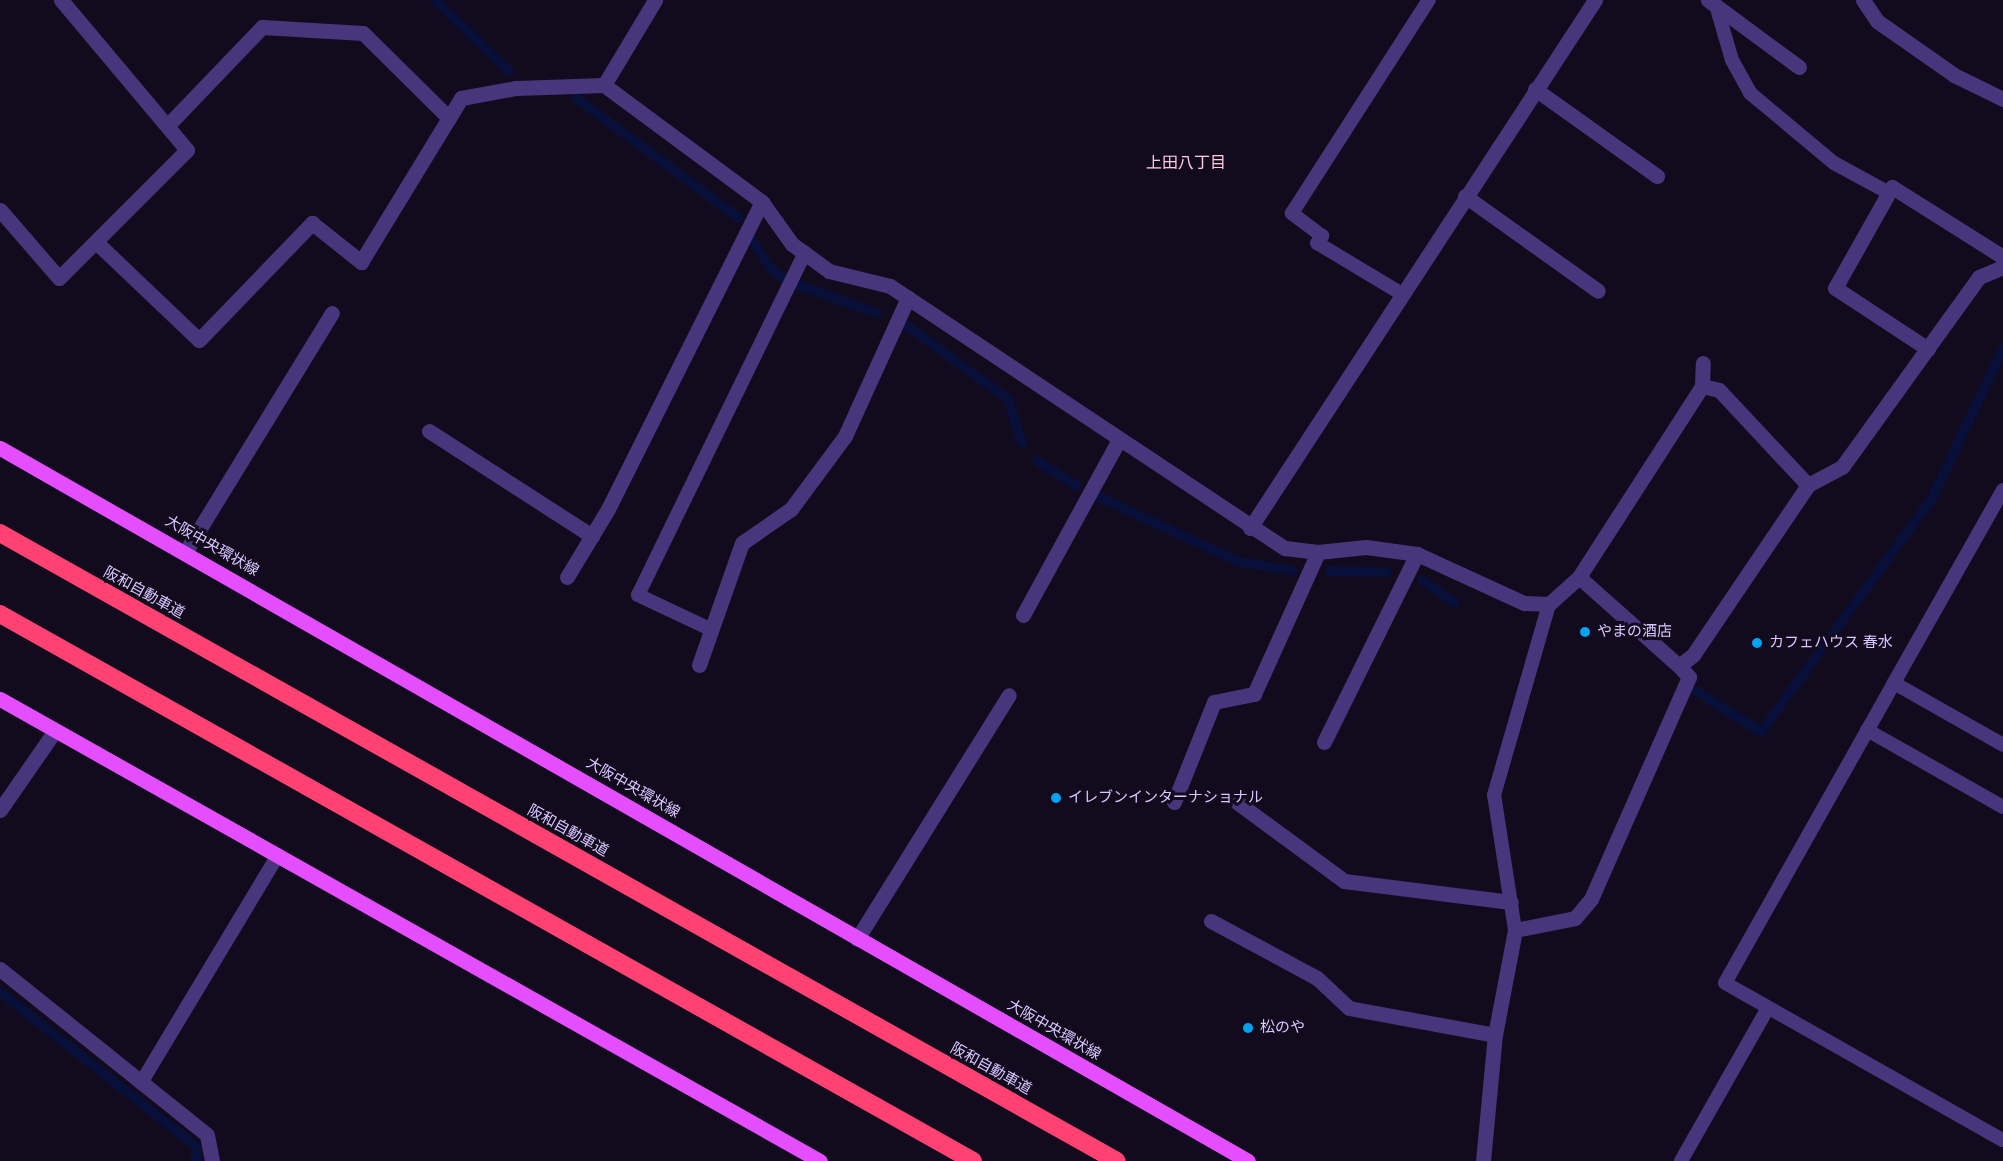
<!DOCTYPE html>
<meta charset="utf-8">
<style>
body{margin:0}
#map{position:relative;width:2003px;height:1161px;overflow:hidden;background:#120b1d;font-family:Figtree,"Noto Sans JP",sans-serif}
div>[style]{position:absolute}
.stream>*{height:10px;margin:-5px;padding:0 5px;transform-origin:5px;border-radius:5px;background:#080f39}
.service>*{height:14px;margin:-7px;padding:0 7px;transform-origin:7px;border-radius:7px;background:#48367c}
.minor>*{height:15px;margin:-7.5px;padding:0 7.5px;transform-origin:7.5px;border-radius:7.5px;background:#48367c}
.primary>*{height:15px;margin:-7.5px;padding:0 7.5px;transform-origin:7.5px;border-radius:7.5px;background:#e54eff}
.motorway>*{height:18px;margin:-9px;padding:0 9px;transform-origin:9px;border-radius:9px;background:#ff4272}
.dots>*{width:16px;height:16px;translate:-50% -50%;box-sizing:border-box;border:3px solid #120b1d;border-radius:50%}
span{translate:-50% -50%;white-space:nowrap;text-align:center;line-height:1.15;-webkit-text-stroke:6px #120b1d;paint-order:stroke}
.street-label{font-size:15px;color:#dac7ff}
.poi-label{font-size:15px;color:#dac7ff}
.left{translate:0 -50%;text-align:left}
.neighbourhood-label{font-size:16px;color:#ffc9df}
</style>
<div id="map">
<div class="stream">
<div style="left:435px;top:0;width:103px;rotate:43.8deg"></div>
<div style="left:576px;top:98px;width:202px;rotate:36.4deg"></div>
<div style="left:752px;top:240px;width:33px;rotate:57deg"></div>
<div style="left:770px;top:268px;width:22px;rotate:36deg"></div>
<div style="left:788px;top:281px;width:94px;rotate:20deg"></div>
<div style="left:906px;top:325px;width:126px;rotate:36deg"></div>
<div style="left:1008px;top:399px;width:46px;rotate:72.3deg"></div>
<div style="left:1037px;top:461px;width:47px;rotate:32deg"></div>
<div style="left:1099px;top:497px;width:154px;rotate:24.9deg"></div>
<div style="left:1239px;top:562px;width:54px;rotate:8.6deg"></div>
<div style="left:1330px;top:571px;width:57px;rotate:1deg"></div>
<div style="left:1422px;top:580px;width:39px;rotate:35deg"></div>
<div style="left:1696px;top:691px;width:77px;rotate:32.2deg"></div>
<div style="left:1761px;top:732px;width:290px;rotate:-53.8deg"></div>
<div style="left:1932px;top:498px;width:165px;rotate:-64.5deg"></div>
<div style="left:0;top:992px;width:249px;rotate:38.2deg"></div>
<div style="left:196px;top:1146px;width:15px;rotate:90deg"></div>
</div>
<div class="service">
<div style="left:1716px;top:5px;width:57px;rotate:73.8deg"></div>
<div style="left:1732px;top:60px;width:38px;rotate:61deg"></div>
<div style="left:1750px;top:93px;width:109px;rotate:39.8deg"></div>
<div style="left:1834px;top:163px;width:63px;rotate:28.6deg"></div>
<div style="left:1402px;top:294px;width:99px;rotate:-149deg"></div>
<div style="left:1317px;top:243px;width:9px;rotate:-54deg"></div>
<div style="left:1322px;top:236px;width:38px;rotate:-143deg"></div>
<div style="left:1292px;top:213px;width:253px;rotate:-57.3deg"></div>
<div style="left:2003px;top:490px;width:222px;rotate:119.5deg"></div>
<div style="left:1894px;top:683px;width:125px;rotate:29.6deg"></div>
<div style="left:712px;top:630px;width:82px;rotate:-154.7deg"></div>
<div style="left:638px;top:595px;width:381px;rotate:-64deg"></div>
<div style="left:1894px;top:683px;width:344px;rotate:119.4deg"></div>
<div style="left:1725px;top:983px;width:319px;rotate:29.5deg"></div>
<div style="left:1867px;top:730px;width:156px;rotate:29.5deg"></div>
<div style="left:1515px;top:930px;width:137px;rotate:-98.8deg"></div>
<div style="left:1494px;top:795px;width:199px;rotate:-73.9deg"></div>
<div style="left:141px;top:1083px;width:266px;rotate:-59deg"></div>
<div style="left:1681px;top:1161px;width:176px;rotate:-60.4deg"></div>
</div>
<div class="minor">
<div style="left:1708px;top:0;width:113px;rotate:36.4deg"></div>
<div style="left:1863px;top:0;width:25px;rotate:56deg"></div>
<div style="left:1877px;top:21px;width:94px;rotate:35deg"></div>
<div style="left:1954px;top:75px;width:55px;rotate:26.1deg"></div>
<div style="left:604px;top:85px;width:99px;rotate:-59deg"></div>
<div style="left:1535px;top:89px;width:150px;rotate:35.5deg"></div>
<div style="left:168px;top:125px;width:136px;rotate:-46.2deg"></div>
<div style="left:262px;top:27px;width:101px;rotate:3.4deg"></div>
<div style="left:363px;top:33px;width:121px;rotate:44.7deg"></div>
<div style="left:1465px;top:196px;width:163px;rotate:35.5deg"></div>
<div style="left:0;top:210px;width:90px;rotate:49.1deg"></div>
<div style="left:59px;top:278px;width:181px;rotate:-45deg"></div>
<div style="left:187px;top:150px;width:196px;rotate:-130deg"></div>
<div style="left:96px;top:242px;width:142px;rotate:43.6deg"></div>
<div style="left:199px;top:340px;width:163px;rotate:-46deg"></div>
<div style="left:312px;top:223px;width:63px;rotate:38.5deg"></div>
<div style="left:361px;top:262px;width:192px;rotate:-58.6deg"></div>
<div style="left:461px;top:98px;width:56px;rotate:-10.3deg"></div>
<div style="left:516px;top:88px;width:88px;rotate:-2deg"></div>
<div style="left:604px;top:85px;width:197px;rotate:36.5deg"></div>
<div style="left:762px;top:202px;width:52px;rotate:54.5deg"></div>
<div style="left:792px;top:244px;width:46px;rotate:36.1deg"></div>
<div style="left:829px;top:271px;width:63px;rotate:13.8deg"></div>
<div style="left:890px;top:286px;width:474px;rotate:33.6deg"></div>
<div style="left:1285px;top:548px;width:33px;rotate:7deg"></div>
<div style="left:1318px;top:552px;width:48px;rotate:-5.9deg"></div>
<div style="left:1366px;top:547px;width:51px;rotate:7.8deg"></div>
<div style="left:1417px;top:554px;width:118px;rotate:24.6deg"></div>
<div style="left:1524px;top:603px;width:25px;rotate:2deg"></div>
<div style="left:1549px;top:604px;width:40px;rotate:-42deg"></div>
<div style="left:1579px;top:577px;width:134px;rotate:41.7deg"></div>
<div style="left:1679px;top:666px;width:18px;rotate:-38deg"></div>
<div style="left:1693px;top:655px;width:205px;rotate:-55.9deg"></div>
<div style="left:1808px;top:485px;width:38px;rotate:-28deg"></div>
<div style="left:1842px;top:467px;width:234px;rotate:-54.2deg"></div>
<div style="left:1979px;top:277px;width:26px;rotate:-23deg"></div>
<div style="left:1928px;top:349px;width:111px;rotate:-146.7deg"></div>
<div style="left:1835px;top:288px;width:116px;rotate:-60.6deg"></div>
<div style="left:1892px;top:187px;width:131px;rotate:32.2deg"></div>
<div style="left:1702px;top:386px;width:23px;rotate:-88deg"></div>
<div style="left:429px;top:431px;width:194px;rotate:32.8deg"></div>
<div style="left:1250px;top:528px;width:631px;rotate:-56.84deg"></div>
<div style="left:186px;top:551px;width:279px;rotate:-58.5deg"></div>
<div style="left:567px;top:577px;width:79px;rotate:-58.9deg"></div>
<div style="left:608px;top:509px;width:343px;rotate:-63.4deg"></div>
<div style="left:1579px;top:577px;width:227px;rotate:-57.2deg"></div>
<div style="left:1702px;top:386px;width:17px;rotate:13deg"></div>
<div style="left:1719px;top:390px;width:130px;rotate:46.9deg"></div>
<div style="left:1023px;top:615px;width:200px;rotate:-61.3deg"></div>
<div style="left:699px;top:665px;width:129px;rotate:-70.6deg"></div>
<div style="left:742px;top:543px;width:60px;rotate:-34.8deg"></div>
<div style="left:791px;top:509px;width:91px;rotate:-53.5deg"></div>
<div style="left:845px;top:436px;width:152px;rotate:-65.5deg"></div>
<div style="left:1324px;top:742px;width:210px;rotate:-63.7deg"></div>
<div style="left:1174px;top:802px;width:108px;rotate:-68.2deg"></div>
<div style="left:1214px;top:702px;width:41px;rotate:-11.3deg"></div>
<div style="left:1254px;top:694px;width:156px;rotate:-65.7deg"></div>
<div style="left:1238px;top:803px;width:132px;rotate:36.3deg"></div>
<div style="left:1344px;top:881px;width:168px;rotate:7.2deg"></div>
<div style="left:0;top:810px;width:95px;rotate:-55.3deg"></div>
<div style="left:1211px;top:921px;width:120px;rotate:28.3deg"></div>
<div style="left:1317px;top:978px;width:44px;rotate:43.2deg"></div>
<div style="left:1349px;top:1008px;width:148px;rotate:10.5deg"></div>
<div style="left:857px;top:939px;width:287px;rotate:-58.1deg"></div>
<div style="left:0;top:969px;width:265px;rotate:38.7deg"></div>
<div style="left:207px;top:1135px;width:26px;rotate:79deg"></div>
<div style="left:1483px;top:1161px;width:127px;rotate:-84.6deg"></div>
<div style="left:1495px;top:1035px;width:107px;rotate:-79.2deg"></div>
<div style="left:1515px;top:930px;width:61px;rotate:-11.3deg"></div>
<div style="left:1575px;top:918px;width:25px;rotate:-50deg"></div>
<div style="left:1591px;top:899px;width:243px;rotate:-66.2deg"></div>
<div style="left:1689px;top:677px;width:15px;rotate:-132deg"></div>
</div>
<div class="primary">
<div style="left:0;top:448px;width:1437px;rotate:29.74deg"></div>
<div style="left:0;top:699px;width:941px;rotate:29.4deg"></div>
</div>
<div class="motorway">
<div style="left:0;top:533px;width:1281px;rotate:29.35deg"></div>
<div style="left:0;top:614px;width:1116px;rotate:29.34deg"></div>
</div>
<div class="dots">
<div style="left:1585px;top:632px;background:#00a3f2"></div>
<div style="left:1757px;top:643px;background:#00a3f2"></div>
<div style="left:1056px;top:798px;background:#00a3f2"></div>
<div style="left:1248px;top:1028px;background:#00a3f2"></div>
</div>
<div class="street-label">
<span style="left:212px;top:546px;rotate:30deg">大阪中央環状線</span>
<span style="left:144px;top:593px;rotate:29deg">阪和自動車道</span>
<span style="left:633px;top:788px;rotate:30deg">大阪中央環状線</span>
<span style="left:568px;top:831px;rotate:29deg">阪和自動車道</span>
<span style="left:1054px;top:1030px;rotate:30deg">大阪中央環状線</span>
<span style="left:991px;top:1069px;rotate:29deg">阪和自動車道</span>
</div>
<div class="poi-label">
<span class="left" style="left:1597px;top:632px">やまの酒店</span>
<span class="left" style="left:1769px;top:643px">カフェハウス 春水</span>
<span class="left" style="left:1068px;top:798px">イレブンインターナショナル</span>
<span class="left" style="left:1260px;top:1028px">松のや</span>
</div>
<div class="neighbourhood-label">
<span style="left:1186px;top:163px">上田八丁目</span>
</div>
</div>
